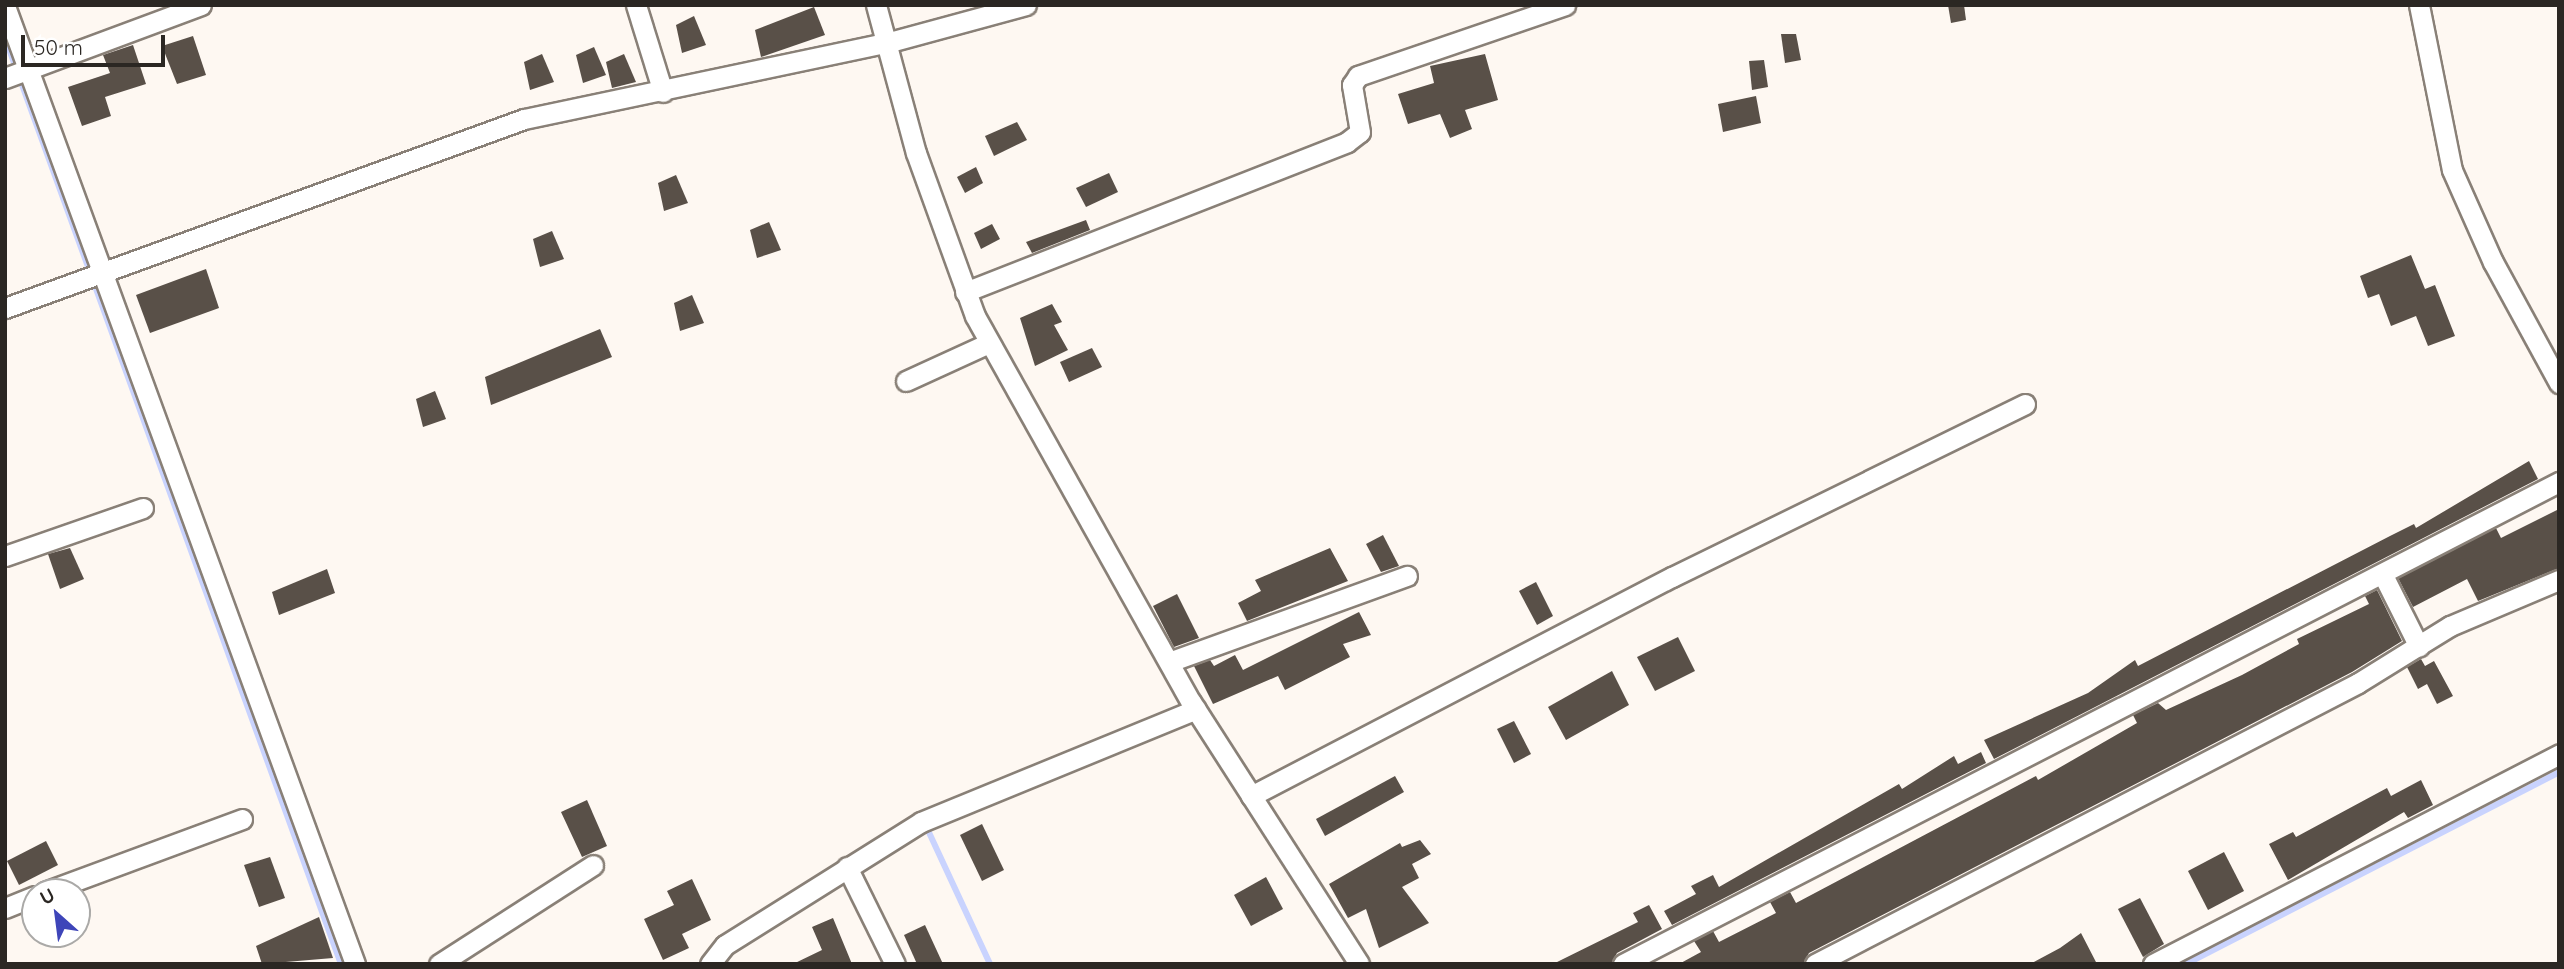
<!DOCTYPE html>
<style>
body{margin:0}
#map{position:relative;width:2564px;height:969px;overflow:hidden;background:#fef8f2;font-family:Quicksand,sans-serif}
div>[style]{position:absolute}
.stream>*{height:6px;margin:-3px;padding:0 3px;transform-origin:3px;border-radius:3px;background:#c9d3fe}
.building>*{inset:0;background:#595048}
.roads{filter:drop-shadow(2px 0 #898077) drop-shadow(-2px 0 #898077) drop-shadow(0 2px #898077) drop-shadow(0 -2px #898077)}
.minor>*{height:19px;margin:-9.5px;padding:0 9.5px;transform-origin:9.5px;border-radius:9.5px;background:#fff}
span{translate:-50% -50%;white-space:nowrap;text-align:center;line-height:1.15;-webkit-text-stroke:7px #fff;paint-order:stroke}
.frame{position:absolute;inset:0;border:7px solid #2b2723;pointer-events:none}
.north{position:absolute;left:21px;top:878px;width:70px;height:70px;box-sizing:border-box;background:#fff;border:2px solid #aaa9a7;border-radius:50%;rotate:332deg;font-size:19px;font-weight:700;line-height:28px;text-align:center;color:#2b2723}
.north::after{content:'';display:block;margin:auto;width:24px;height:32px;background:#3e45b9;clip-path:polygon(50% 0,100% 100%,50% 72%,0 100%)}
.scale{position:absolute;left:21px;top:35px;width:144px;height:32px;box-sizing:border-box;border:4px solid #2b2723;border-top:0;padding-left:9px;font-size:21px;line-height:24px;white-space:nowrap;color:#2b2723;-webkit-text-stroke:5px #fff;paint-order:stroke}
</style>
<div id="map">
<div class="stream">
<div style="left:5px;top:38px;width:985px;rotate:70.06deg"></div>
<div style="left:926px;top:826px;width:152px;rotate:65.1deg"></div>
<div style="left:2186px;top:964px;width:420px;rotate:-27.2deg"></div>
</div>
<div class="building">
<div style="clip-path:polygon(1948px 5px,1964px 5px,1966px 20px,1951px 23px)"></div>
<div style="clip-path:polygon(814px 7px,825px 35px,761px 57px,755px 30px)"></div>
<div style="clip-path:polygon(694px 16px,706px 45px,682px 53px,676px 25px)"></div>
<div style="clip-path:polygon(1781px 34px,1796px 34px,1801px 60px,1785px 63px)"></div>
<div style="clip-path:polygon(193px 36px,206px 75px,177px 84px,162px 46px)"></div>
<div style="clip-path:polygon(133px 45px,146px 84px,105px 97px,111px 116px,82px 126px,68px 87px,110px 73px,103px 55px)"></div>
<div style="clip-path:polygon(594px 47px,606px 75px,583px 83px,576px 55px)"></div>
<div style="clip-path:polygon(542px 54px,554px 82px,530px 90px,524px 62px)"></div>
<div style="clip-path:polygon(624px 54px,636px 82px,612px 88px,606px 62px)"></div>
<div style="clip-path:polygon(1485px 54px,1498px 100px,1465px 110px,1472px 129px,1450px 138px,1440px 114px,1408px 124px,1398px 94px,1434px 83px,1430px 66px)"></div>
<div style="clip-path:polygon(1764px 60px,1768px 87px,1752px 90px,1749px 61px)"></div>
<div style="clip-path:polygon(1756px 96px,1761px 123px,1723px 132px,1718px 104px)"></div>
<div style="clip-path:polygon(1017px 122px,1027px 140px,994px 156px,985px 136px)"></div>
<div style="clip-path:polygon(976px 167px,983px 183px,965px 193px,957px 177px)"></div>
<div style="clip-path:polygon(1109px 173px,1118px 192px,1086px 207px,1076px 188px)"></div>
<div style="clip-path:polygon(676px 175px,688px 203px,664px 211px,658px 183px)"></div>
<div style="clip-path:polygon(1086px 220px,1090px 230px,1032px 253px,1026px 242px)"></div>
<div style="clip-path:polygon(769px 222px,781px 250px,757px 258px,750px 230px)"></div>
<div style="clip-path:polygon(992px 224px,1000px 239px,981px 249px,974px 233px)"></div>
<div style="clip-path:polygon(552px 231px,564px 259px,540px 267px,533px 239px)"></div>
<div style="clip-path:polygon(2411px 255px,2425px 289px,2435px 285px,2455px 336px,2428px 346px,2416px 316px,2391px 326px,2379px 294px,2368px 298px,2360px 276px)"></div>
<div style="clip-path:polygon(206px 269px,219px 308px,150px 333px,136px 295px)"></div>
<div style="clip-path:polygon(692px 295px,704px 323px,680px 331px,674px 303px)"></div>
<div style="clip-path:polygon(1052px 304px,1062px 322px,1054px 325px,1068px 350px,1035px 366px,1020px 318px)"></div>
<div style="clip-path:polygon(600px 329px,612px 357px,491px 405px,485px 377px)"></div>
<div style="clip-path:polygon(1092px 348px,1102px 367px,1069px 382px,1060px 362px)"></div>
<div style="clip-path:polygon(435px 391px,446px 419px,423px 427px,416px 399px)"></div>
<div style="clip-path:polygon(2529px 461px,2538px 479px,1994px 759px,1984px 740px,2088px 693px,2135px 660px,2138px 666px,2390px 536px,2414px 524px,2416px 528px)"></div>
<div style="clip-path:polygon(2559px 509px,2559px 568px,2478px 601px,2467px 579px,2413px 607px,2398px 578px,2496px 528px,2501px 538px)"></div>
<div style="clip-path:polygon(1383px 535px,1399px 566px,1381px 572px,1366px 544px)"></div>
<div style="clip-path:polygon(70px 548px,84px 579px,60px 589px,48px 554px)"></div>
<div style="clip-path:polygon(1330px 548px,1348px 581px,1247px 621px,1238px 603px,1261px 591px,1255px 580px)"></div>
<div style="clip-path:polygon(327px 569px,335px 593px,279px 615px,272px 592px)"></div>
<div style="clip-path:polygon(1536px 582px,1553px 616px,1537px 625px,1519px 591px)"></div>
<div style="clip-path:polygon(2377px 590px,2402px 641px,2352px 672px,1809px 953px,1803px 964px,1679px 964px,1701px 952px,1694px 941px,1713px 931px,1719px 942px,1776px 913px,1770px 902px,1790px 892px,1796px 903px,2036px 776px,2038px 780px,2137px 723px,2133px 715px,2158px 703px,2166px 710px,2242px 675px,2299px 644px,2297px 639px,2369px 604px,2365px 596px)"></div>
<div style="clip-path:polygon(1177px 594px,1199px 638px,1174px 647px,1153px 606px)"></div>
<div style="clip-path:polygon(1359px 612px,1371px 635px,1343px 644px,1350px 657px,1285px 690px,1278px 676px,1213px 704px,1194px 666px,1210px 660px,1214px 666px,1235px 655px,1243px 670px)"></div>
<div style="clip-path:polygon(1678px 637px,1695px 671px,1655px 691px,1637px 657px)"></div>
<div style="clip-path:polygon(2421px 659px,2425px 666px,2434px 661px,2453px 696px,2437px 704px,2427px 684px,2418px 689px,2407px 667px)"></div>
<div style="clip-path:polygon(1612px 671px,1629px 705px,1566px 740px,1548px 707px)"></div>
<div style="clip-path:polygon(1514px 721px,1531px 754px,1514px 763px,1497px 729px)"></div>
<div style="clip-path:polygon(1981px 752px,1986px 763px,1672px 925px,1664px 911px,1696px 894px,1691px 886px,1713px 875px,1719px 887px,1899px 784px,1902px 789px,1954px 756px,1958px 764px)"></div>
<div style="clip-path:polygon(1395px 776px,1404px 792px,1325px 836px,1316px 819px)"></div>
<div style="clip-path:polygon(2421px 780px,2433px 805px,2408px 818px,2404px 812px,2288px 880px,2269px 844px,2293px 832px,2296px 837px,2387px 788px,2391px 796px)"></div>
<div style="clip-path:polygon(587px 800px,607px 846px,582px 857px,561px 812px)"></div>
<div style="clip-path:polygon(982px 824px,1004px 870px,982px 881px,960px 835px)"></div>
<div style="clip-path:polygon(1420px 840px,1431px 854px,1412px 864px,1419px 878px,1402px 887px,1429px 923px,1379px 948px,1366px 909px,1348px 918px,1329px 884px,1400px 843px,1402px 847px)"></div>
<div style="clip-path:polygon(46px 841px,58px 865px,19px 885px,7px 861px)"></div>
<div style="clip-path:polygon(2224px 852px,2244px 891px,2208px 910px,2188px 871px)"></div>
<div style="clip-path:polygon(270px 857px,285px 898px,259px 907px,244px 865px)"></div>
<div style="clip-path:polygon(1266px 877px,1283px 909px,1251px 926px,1234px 895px)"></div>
<div style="clip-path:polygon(692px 879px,711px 920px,682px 934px,689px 948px,663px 960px,644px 919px,674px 905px,667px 891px)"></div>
<div style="clip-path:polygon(2140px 898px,2164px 944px,2143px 957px,2118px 909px)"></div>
<div style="clip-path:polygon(1649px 905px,1662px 929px,1617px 953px,1611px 964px,1553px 964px,1638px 922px,1633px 913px)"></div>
<div style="clip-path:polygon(319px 917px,333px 958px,262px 964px,256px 946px)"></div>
<div style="clip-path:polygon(833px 918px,852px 964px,793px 964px,822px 950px,812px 927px)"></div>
<div style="clip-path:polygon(925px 925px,943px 964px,917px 964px,904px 935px)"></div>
<div style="clip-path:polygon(2081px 933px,2097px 964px,2030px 964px,2060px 948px)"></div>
</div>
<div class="roads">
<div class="minor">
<div style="left:636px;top:5px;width:91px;rotate:72.8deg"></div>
<div style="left:876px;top:5px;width:153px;rotate:74.9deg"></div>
<div style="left:916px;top:153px;width:173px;rotate:70.1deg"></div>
<div style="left:975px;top:316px;width:442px;rotate:60.8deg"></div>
<div style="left:1191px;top:702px;width:311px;rotate:57.3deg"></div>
<div style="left:2419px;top:5px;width:168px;rotate:78.7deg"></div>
<div style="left:2452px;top:170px;width:101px;rotate:66deg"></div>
<div style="left:2493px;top:262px;width:138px;rotate:61.4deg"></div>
<div style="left:5px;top:6px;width:1020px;rotate:69.93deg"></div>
<div style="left:5px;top:78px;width:209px;rotate:-20.4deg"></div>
<div style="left:965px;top:292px;width:410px;rotate:-21.4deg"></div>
<div style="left:1347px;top:142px;width:16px;rotate:-38deg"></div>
<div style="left:1360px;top:132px;width:48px;rotate:-99.7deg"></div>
<div style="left:1352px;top:85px;width:11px;rotate:-56deg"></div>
<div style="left:1358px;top:76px;width:219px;rotate:-18.9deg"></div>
<div style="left:5px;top:308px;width:552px;rotate:-20.01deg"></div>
<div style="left:524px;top:119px;width:370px;rotate:-11.9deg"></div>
<div style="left:886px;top:43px;width:145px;rotate:-15.2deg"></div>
<div style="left:906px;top:381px;width:91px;rotate:-24.6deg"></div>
<div style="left:5px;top:556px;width:146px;rotate:-19.2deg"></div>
<div style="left:2383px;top:575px;width:80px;rotate:63.4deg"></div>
<div style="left:1169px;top:662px;width:253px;rotate:-19.9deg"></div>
<div style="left:1251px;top:796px;width:475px;rotate:-27.5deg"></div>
<div style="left:1672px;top:577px;width:393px;rotate:-26.1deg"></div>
<div style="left:847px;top:867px;width:108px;rotate:63.7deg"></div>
<div style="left:45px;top:892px;width:210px;rotate:-20.3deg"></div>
<div style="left:5px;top:908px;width:32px;rotate:-22deg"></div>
<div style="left:439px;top:964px;width:183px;rotate:-32.7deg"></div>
<div style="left:710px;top:964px;width:24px;rotate:-52deg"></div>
<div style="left:725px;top:945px;width:231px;rotate:-32.1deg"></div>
<div style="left:921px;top:822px;width:297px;rotate:-22.3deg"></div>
<div style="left:1623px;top:964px;width:1053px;rotate:-27.25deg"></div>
<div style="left:1815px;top:964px;width:611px;rotate:-27.36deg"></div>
<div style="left:2358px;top:683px;width:108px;rotate:-31.8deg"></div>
<div style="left:2450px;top:626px;width:118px;rotate:-22.9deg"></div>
<div style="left:2153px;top:964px;width:457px;rotate:-27.3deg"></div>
</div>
</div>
<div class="frame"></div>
<div class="north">U</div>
<div class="scale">50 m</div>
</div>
